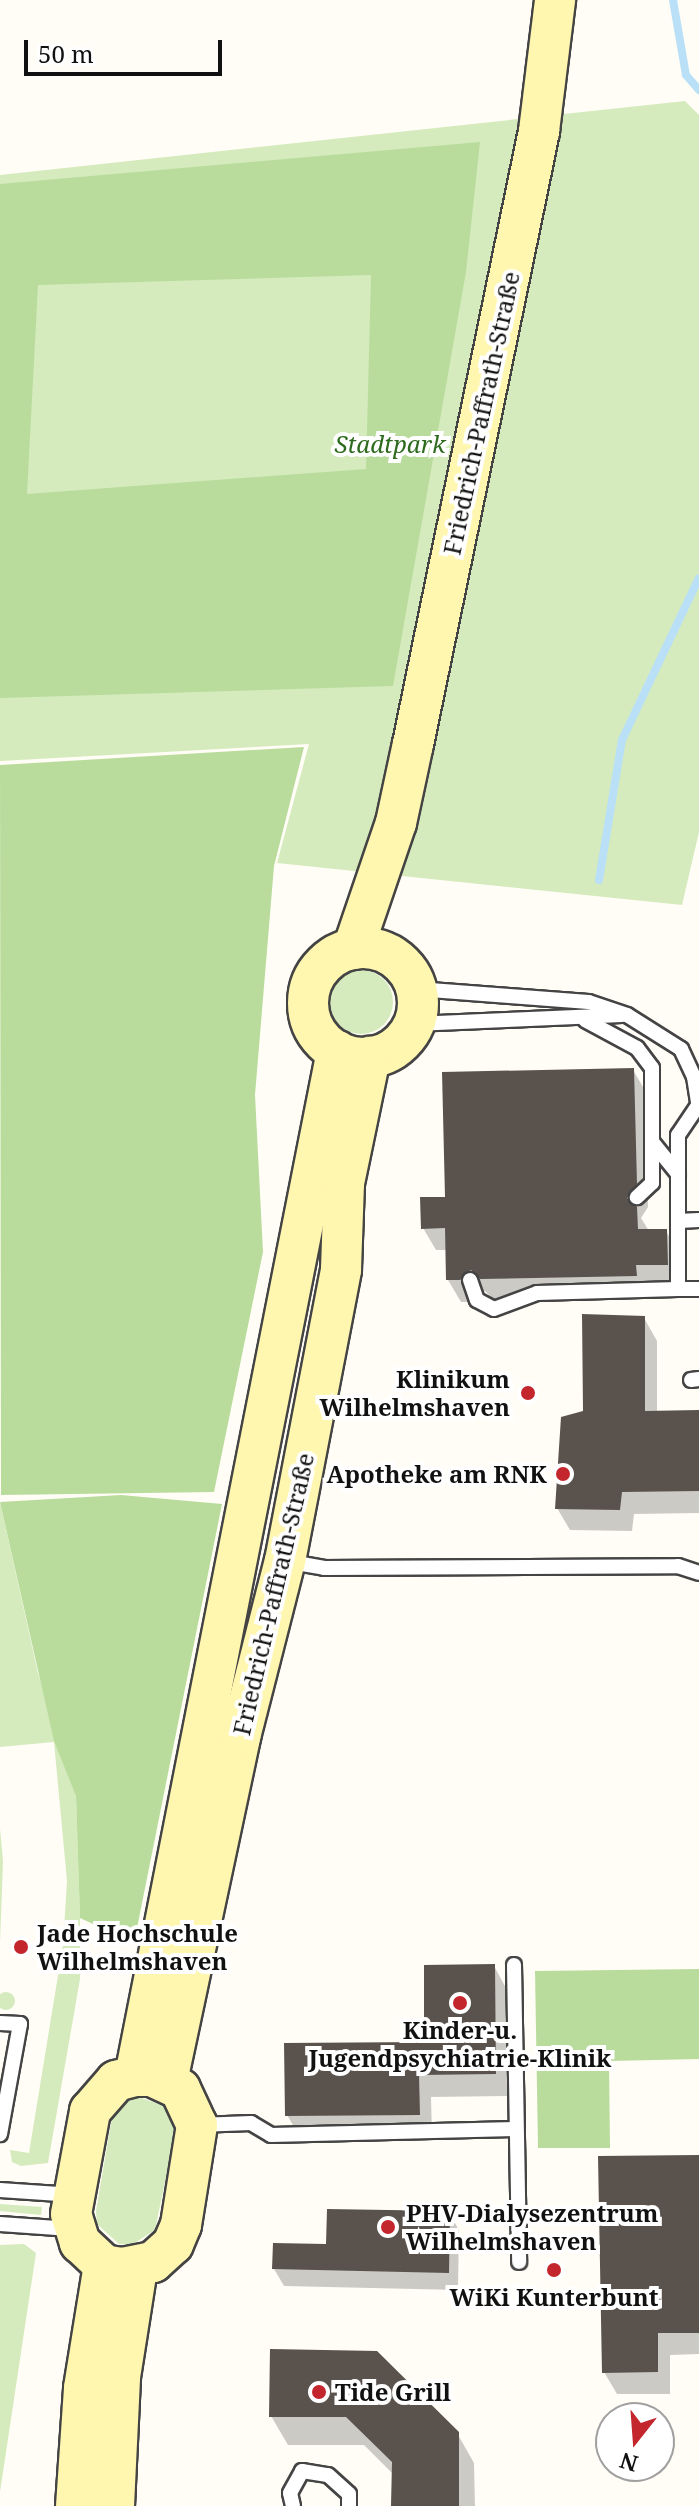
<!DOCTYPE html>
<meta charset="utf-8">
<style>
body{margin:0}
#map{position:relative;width:699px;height:2506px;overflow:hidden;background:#fffdf5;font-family:"Noto Serif",serif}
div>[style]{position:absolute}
.green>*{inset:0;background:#d5ebbd}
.round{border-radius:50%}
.forest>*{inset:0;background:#b9dc9c}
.shadow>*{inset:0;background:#0003}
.stream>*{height:8px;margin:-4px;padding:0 4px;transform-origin:4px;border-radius:4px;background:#b9e0f7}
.building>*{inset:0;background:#5a524d}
.roads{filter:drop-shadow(2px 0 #444) drop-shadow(-2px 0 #444) drop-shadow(0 2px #444) drop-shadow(0 -2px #444)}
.lane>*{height:14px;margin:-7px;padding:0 7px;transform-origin:7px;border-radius:7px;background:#fff}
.secondary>*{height:40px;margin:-20px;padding:0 20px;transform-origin:20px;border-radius:20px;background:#fff6b0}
.secondary>.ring{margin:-20px;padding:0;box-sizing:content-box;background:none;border:40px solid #fff6b0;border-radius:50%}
.dots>*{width:22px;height:22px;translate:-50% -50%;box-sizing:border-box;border:4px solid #fff;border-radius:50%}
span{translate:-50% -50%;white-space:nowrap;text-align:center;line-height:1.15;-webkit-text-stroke:8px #fff;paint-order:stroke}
.street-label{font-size:24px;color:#111}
.park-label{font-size:24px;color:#2f6b1f;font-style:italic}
.poi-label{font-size:24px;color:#111;font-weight:700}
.right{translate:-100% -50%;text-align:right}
.left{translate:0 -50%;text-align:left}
.north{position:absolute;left:595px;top:2402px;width:80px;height:80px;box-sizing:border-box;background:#fff;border:2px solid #a0a0a0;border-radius:50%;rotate:197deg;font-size:22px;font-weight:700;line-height:32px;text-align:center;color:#111}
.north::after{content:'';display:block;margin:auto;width:28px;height:36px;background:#c4262e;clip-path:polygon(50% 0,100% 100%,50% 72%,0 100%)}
.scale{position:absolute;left:24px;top:40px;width:198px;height:36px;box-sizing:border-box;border:4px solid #111;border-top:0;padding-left:10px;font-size:24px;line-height:28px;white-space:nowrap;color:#111;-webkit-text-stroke:6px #fff;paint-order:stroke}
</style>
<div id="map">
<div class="green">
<div style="clip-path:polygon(685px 101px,699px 115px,699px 832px,682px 905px,277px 863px,309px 744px,0 761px,0 175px)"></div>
<div class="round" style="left:329px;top:970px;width:64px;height:64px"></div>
<div style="clip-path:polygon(0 1502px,38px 1673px,76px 1796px,80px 1918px,80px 1979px,48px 2163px,21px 2166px,12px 2162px,10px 2150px,29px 2153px,63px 1945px,67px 1881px,54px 1742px,0 1747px)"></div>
<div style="clip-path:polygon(0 1829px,3px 1861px,0 1943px)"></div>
<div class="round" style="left:-3px;top:1992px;width:18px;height:18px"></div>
<div style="clip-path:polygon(139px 2097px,166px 2107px,176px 2128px,155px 2230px,133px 2244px,119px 2244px,97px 2224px,96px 2211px,112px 2118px,126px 2102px)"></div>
<div style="clip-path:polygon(0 2204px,42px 2207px,41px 2215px,0 2211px)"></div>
<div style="clip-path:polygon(24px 2244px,36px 2253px,0 2492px,0 2245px)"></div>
</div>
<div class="forest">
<div style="clip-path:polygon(evenodd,480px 142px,466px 272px,393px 686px,0 698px,0 184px,480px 142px,371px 275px,366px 469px,27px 494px,38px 285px,371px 275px)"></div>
<div style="clip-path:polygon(304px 747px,274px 866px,255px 1095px,263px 1252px,214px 1492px,1px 1495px,0 765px)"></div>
<div style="clip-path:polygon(121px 1495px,222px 1504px,134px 1943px,80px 1918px,76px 1796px,54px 1741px,0 1502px)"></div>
<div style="clip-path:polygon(699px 1969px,699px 2059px,609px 2061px,610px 2148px,538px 2148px,535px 1971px)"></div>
</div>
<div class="shadow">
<div style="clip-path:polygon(633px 1070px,646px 1092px,648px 1207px,641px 1218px,649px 1231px,666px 1231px,678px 1253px,679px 1287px,648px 1287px,648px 1298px,495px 1301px,485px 1291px,473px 1302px,461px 1302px,448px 1280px,447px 1250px,436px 1250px,423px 1228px,447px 1199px)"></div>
<div style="clip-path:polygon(644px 1318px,657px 1341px,657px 1413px,699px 1412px,699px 1513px,634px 1514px,632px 1531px,570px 1530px,557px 1508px,585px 1412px)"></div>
<div style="clip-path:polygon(494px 1966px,506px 1988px,507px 2096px,431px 2097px,432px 2137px,300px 2137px,287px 2115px,426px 2044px)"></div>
<div style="clip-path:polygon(699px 2157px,699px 2354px,670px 2355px,670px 2394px,617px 2394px,604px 2372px)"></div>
<div style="clip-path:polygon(449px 2213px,459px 2230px,458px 2290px,284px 2286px,274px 2269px,328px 2246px)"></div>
<div style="clip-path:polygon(272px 2351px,457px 2433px,474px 2463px,475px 2506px,393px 2506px,393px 2474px,364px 2445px,288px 2445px,271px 2416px)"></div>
</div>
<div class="stream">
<div style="left:673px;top:0;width:76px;rotate:80.2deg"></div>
<div style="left:686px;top:75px;width:20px;rotate:49deg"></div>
<div style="left:599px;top:880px;width:142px;rotate:-80.7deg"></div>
<div style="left:622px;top:740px;width:179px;rotate:-64.6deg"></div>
</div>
<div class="building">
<div style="clip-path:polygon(634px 1068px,637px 1184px,627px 1198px,637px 1207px,638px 1229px,667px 1229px,668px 1265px,636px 1265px,637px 1276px,480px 1279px,471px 1270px,460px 1280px,446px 1280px,445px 1228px,421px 1229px,420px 1197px,445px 1197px,442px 1072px)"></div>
<div style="clip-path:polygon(582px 1314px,645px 1316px,645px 1411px,699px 1410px,699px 1491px,622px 1492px,620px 1510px,555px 1509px,561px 1417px,583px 1411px)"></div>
<div style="clip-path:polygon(495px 1964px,496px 2074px,419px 2075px,420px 2115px,285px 2116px,284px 2043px,424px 2042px,424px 1965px)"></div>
<div style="clip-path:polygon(699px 2155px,699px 2333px,658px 2333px,658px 2372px,602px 2373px,598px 2156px)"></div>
<div style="clip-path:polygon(327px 2209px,450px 2211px,449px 2273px,272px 2269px,273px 2243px,326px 2244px)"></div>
<div style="clip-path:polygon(270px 2349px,377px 2351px,459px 2432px,459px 2506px,391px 2506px,392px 2462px,346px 2417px,269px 2417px)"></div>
</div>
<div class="roads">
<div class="lane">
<div style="left:417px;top:989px;width:172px;rotate:4.3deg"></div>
<div style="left:589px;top:1002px;width:40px;rotate:18.9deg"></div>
<div style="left:627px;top:1015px;width:64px;rotate:32.2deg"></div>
<div style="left:681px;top:1049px;width:31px;rotate:65deg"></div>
<div style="left:694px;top:1077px;width:33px;rotate:81deg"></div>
<div style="left:585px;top:1020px;width:59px;rotate:28.3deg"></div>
<div style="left:637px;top:1048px;width:25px;rotate:53deg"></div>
<div style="left:652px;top:1068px;width:115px;rotate:90deg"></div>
<div style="left:652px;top:1183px;width:21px;rotate:137deg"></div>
<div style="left:414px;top:1024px;width:208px;rotate:-2.5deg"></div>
<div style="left:697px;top:1107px;width:34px;rotate:124deg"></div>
<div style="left:678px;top:1135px;width:154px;rotate:90deg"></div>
<div style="left:678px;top:1289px;width:21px"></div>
<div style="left:653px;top:1143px;width:40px;rotate:51deg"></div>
<div style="left:678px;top:1221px;width:21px;rotate:-3deg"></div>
<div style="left:470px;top:1280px;width:21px;rotate:71deg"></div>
<div style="left:477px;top:1300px;width:19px;rotate:28deg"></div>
<div style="left:494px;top:1309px;width:46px;rotate:-20.4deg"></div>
<div style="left:537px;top:1293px;width:141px;rotate:-1.6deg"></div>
<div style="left:691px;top:1380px;width:8px;rotate:-7deg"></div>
<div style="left:285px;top:1561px;width:40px;rotate:10deg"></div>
<div style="left:324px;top:1568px;width:354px;rotate:-0.3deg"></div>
<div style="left:678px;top:1566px;width:22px;rotate:18deg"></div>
<div style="left:514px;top:1965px;width:297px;rotate:89deg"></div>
<div style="left:0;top:2023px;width:20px;rotate:3deg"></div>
<div style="left:20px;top:2024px;width:112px;rotate:100.3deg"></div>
<div style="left:198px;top:2125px;width:53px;rotate:-2.2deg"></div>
<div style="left:251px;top:2123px;width:23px;rotate:31deg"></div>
<div style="left:271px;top:2135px;width:244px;rotate:-1.4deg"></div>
<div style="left:0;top:2190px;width:74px;rotate:3.9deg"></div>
<div style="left:0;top:2224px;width:71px;rotate:4deg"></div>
<div style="left:293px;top:2506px;width:13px;rotate:-103deg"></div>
<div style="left:290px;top:2493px;width:25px;rotate:-61deg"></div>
<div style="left:302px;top:2471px;width:26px;rotate:9deg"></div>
<div style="left:328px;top:2475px;width:28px;rotate:42deg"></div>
<div style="left:349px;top:2494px;width:12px;rotate:90deg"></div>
</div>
<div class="secondary">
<div class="ring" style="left:308px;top:948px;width:70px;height:70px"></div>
<div style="left:353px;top:949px;width:133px;rotate:-71.2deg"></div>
<div style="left:396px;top:823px;width:81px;rotate:-77.9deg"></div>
<div style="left:413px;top:744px;width:626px;rotate:-78.38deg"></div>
<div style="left:539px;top:131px;width:132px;rotate:-83deg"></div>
<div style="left:135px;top:2076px;width:1045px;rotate:-78.85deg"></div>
<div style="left:135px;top:2076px;width:17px"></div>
<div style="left:152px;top:2076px;width:31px;rotate:25deg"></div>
<div style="left:180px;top:2089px;width:40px;rotate:65deg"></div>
<div style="left:197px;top:2125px;width:101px;rotate:99.1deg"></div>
<div style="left:181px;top:2225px;width:21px;rotate:113deg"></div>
<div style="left:173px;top:2244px;width:27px;rotate:138deg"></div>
<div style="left:153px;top:2262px;width:32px;rotate:169deg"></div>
<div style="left:122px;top:2268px;width:18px;rotate:-171deg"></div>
<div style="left:104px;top:2265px;width:33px;rotate:-137deg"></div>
<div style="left:80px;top:2243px;width:30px;rotate:-107deg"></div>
<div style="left:71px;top:2214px;width:105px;rotate:-79.5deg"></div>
<div style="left:90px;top:2111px;width:40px;rotate:-49deg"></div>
<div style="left:116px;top:2081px;width:20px;rotate:-15deg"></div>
<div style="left:167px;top:2081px;width:352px;rotate:-78deg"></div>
<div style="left:240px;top:1737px;width:182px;rotate:-75.7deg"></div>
<div style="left:285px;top:1561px;width:297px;rotate:-79.1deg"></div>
<div style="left:341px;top:1269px;width:86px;rotate:-88deg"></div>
<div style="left:344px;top:1183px;width:129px;rotate:-78.3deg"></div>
<div style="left:76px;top:2506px;width:118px;rotate:-86.1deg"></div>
<div style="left:84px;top:2388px;width:125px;rotate:-80.8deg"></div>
<div style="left:114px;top:2506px;width:129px;rotate:-87.3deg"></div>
<div style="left:120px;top:2377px;width:110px;rotate:-81.1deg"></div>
</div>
</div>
<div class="dots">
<div style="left:528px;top:1393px;background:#c4262e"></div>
<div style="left:563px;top:1474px;background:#c4262e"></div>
<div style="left:21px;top:1947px;background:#c4262e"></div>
<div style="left:460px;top:2003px;background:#c4262e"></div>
<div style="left:388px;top:2227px;background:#c4262e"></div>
<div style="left:554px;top:2270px;background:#c4262e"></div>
<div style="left:319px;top:2392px;background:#c4262e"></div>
</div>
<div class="street-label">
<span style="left:481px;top:413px;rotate:-78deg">Friedrich-Paffrath-Straße</span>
<span style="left:273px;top:1594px;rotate:-77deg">Friedrich-Paffrath-Straße</span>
</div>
<div class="park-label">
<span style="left:390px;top:444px">Stadtpark</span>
</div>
<div class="poi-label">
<span class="right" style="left:510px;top:1393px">Klinikum<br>Wilhelmshaven</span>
<span class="right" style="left:547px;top:1474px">Apotheke am RNK</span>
<span class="left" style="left:37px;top:1947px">Jade Hochschule<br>Wilhelmshaven</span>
<span style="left:460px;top:2044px">Kinder-u.<br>Jugendpsychiatrie-Klinik</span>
<span class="left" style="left:406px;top:2227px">PHV-Dialysezentrum<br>Wilhelmshaven</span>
<span style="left:554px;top:2297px">WiKi Kunterbunt</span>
<span class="left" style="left:335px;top:2392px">Tide Grill</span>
</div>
<div class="north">N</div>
<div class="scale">50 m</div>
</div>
